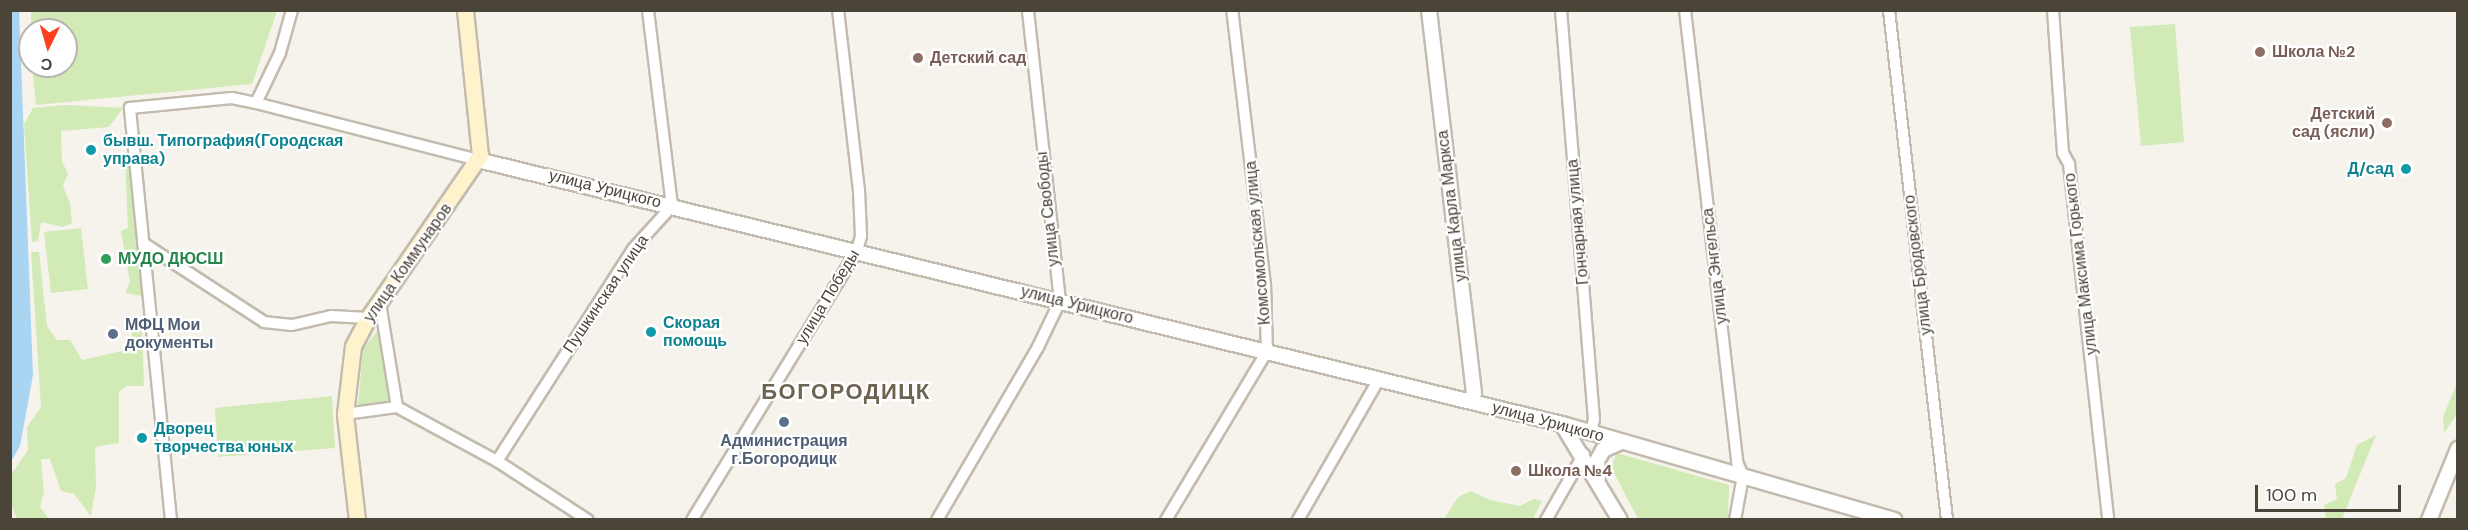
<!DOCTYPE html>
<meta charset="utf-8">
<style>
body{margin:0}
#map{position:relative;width:2468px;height:530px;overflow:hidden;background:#f6f3ec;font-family:"DM Sans",sans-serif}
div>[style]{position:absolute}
.green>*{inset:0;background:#d2eab5}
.water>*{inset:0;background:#a9d4f2}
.roads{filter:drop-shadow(2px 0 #c2bbae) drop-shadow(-2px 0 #c2bbae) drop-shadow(0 2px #c2bbae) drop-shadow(0 -2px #c2bbae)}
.minor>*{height:10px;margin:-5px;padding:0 5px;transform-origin:5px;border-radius:5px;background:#fff}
.tertiary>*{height:14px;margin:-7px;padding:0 7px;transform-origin:7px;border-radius:7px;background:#fff}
.secondary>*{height:15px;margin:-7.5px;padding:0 7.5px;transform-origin:7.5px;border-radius:7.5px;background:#fff3cd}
.dots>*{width:16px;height:16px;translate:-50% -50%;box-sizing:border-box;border:3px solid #fff;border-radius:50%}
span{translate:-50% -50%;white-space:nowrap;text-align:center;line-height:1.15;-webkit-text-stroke:4.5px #fff;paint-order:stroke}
.education-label{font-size:16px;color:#785e54;font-weight:700}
.left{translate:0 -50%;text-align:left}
.right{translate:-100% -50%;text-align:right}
.culture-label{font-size:16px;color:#0d838f;font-weight:700}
.street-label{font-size:16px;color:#4b4439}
.leisure-label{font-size:16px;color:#27864d;font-weight:700}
.service-label{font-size:16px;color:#4e5e75;font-weight:700}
.district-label{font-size:22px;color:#6e6250;font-weight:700;letter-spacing:1.5px}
.frame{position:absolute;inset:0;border:12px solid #4b4439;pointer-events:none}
.north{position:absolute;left:18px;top:18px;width:60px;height:60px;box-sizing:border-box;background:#fff;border:2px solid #b7b4b0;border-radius:50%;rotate:185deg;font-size:16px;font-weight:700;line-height:24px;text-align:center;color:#4b4439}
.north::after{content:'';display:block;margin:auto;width:21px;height:27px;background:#fc3f1d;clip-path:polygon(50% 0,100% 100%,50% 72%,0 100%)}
.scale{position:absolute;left:2255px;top:485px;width:146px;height:27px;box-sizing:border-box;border:3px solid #4b4439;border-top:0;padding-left:8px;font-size:18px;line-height:21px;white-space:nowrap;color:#4b4439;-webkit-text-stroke:4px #fff;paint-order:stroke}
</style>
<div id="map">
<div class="green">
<div style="clip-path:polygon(31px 11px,31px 10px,277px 11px,252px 84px,36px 105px,32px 66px,66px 66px,66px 30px,31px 30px)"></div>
<div style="clip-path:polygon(2175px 24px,2184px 142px,2141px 146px,2130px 27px)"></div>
<div style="clip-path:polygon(66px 105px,123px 108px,109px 127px,61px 131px,62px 161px,68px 174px,63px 186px,70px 203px,72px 223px,63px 227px,41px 222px,38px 241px,32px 242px,24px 124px,33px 108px)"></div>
<div style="clip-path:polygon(125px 161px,134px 179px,142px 296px,125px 293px,130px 282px,121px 231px,128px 228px)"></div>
<div style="clip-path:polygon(81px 228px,88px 289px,51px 293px,44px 232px)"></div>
<div style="clip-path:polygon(31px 252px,39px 252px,47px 326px,57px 340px,70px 340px,82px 360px,131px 349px,132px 329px,137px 326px,142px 329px,144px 386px,126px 386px,119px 392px,119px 443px,95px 447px,96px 486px,91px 516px,74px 494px,61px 491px,50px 459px,41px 459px,44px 492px,40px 507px,49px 519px,17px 519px,11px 504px,11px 475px,28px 450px,27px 427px,41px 407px)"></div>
<div style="clip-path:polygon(379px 329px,392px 402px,358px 405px,363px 349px)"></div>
<div style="clip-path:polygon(2457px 383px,2457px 414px,2444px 433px,2443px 417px)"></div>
<div style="clip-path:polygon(332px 396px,335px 448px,218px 457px,215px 408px)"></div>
<div style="clip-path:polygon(2376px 435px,2342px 519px,2326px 519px,2324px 505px,2337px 499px,2335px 484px,2346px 478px,2357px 445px)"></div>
<div style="clip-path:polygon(1617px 453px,1729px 485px,1728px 519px,1638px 519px,1611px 467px)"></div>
<div style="clip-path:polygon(1471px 491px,1490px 500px,1520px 506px,1534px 499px,1542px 501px,1533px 519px,1444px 519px,1458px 497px)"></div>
</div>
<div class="water">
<div style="clip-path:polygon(19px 10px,33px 375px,20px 446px,11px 462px,10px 11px)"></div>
</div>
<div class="roads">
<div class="minor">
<div style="left:1561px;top:10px;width:410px;rotate:85.4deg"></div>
<div style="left:1594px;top:419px;width:14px;rotate:102deg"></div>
<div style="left:1685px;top:10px;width:455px;rotate:83.4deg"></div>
<div style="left:1737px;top:462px;width:15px;rotate:67deg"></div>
<div style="left:1743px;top:476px;width:45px;rotate:100.3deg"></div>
<div style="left:1889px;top:10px;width:513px;rotate:83.51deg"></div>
<div style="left:2053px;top:10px;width:143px;rotate:86deg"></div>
<div style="left:2063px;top:153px;width:13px;rotate:61deg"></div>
<div style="left:2069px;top:164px;width:358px;rotate:83.7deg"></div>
<div style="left:256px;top:103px;width:229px;rotate:14.4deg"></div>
<div style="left:143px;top:243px;width:145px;rotate:33.1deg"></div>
<div style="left:264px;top:322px;width:28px;rotate:6deg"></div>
<div style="left:292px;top:325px;width:40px;rotate:-13deg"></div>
<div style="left:331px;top:316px;width:37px;rotate:3deg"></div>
<div style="left:380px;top:303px;width:105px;rotate:80.7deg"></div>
<div style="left:345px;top:414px;width:52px;rotate:-7.7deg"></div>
<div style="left:397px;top:407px;width:114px;rotate:28.4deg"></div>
<div style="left:497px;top:461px;width:108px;rotate:33deg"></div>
<div style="left:497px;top:461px;width:252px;rotate:-57.3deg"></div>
<div style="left:633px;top:249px;width:58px;rotate:-47.8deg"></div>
<div style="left:672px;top:206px;width:197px;rotate:-97deg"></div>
<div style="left:171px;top:520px;width:414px;rotate:-95.7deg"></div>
<div style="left:130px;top:108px;width:102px;rotate:-5.6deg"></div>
<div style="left:232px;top:98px;width:25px;rotate:12deg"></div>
<div style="left:256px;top:103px;width:55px;rotate:-64.4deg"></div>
<div style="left:280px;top:53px;width:45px;rotate:-74.4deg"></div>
<div style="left:692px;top:520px;width:316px;rotate:-58.5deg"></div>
<div style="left:857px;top:251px;width:16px;rotate:-75deg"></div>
<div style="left:861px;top:236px;width:45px;rotate:-92.5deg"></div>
<div style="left:859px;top:191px;width:182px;rotate:-96.6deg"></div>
<div style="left:937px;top:520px;width:200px;rotate:-59.7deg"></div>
<div style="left:1038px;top:347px;width:51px;rotate:-64.4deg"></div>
<div style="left:1060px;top:301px;width:293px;rotate:-96.3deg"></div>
<div style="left:1166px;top:520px;width:197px;rotate:-59.1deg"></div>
<div style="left:1267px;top:351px;width:66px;rotate:-91.7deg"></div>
<div style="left:1265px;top:285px;width:277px;rotate:-96.8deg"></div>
<div style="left:1298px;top:520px;width:163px;rotate:-60.1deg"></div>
<div style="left:1546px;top:520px;width:76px;rotate:-60.1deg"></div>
</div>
<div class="tertiary">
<div style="left:1429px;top:10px;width:386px;rotate:83.3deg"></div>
<div style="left:1474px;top:393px;width:9px;rotate:111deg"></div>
<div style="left:478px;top:160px;width:1116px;rotate:13.69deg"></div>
<div style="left:1562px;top:424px;width:346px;rotate:16.1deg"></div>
<div style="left:1562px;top:424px;width:112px;rotate:58.9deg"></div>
<div style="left:1598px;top:478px;width:17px;rotate:-93deg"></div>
<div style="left:1597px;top:461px;width:13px;rotate:-61deg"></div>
<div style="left:1603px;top:450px;width:20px;rotate:-24deg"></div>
<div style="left:2429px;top:520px;width:77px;rotate:-67.8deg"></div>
</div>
<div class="secondary">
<div style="left:357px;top:520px;width:107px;rotate:-96.5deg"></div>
<div style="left:345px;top:414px;width:68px;rotate:-83.3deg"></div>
<div style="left:353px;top:346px;width:32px;rotate:-62deg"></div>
<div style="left:368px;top:318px;width:198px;rotate:-55.5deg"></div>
<div style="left:480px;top:155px;width:146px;rotate:-95.9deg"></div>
</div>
</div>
<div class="dots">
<div style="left:2260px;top:52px;background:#8d6e63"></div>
<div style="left:918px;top:58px;background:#8d6e63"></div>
<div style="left:2387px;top:123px;background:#8d6e63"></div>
<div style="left:91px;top:150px;background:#0f9aa8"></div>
<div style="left:2406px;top:169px;background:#0f9aa8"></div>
<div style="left:106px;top:259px;background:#2e9e5b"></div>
<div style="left:651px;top:332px;background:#0f9aa8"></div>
<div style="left:113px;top:334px;background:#5c6f8a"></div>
<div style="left:784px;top:422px;background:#5c6f8a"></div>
<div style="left:142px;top:438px;background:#0f9aa8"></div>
<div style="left:1516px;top:471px;background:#8d6e63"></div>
</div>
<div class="education-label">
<span class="left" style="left:2272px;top:52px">Школа №2</span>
<span class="left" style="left:930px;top:58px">Детский сад</span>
<span class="right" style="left:2375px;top:123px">Детский<br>сад (ясли)</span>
<span class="left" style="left:1528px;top:471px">Школа №4</span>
</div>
<div class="culture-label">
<span class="left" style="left:103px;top:150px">бывш. Типография(Городская<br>управа)</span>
<span class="right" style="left:2394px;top:169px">Д/сад</span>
<span class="left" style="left:663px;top:332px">Скорая<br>помощь</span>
<span class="left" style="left:154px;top:438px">Дворец<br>творчества юных</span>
</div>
<div class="street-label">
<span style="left:605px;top:189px;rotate:14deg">улица Урицкого</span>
<span style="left:1452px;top:206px;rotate:-97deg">улица Карла Маркса</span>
<span style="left:1048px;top:209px;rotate:-96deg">улица Свободы</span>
<span style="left:1578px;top:222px;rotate:-95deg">Гончарная улица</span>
<span style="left:1258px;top:243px;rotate:-95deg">Комсомольская улица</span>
<span style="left:408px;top:263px;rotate:-55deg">улица Коммунаров</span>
<span style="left:2081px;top:264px;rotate:-97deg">улица Максима Горького</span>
<span style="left:1918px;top:265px;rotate:-97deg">улица Бродовского</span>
<span style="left:1715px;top:266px;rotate:-97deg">улица Энгельса</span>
<span style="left:606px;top:294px;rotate:-56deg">Пушкинская улица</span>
<span style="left:828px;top:297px;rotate:-59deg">улица Победы</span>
<span style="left:1077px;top:305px;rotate:14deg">улица Урицкого</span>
<span style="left:1548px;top:422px;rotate:15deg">улица Урицкого</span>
</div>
<div class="leisure-label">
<span class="left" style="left:118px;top:259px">МУДО ДЮСШ</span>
</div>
<div class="service-label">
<span class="left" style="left:125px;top:334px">МФЦ Мои<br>документы</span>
<span style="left:784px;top:450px">Администрация<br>г.Богородицк</span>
</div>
<div class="district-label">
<span style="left:846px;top:392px">БОГОРОДИЦК</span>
</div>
<div class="frame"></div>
<div class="north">С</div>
<div class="scale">100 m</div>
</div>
